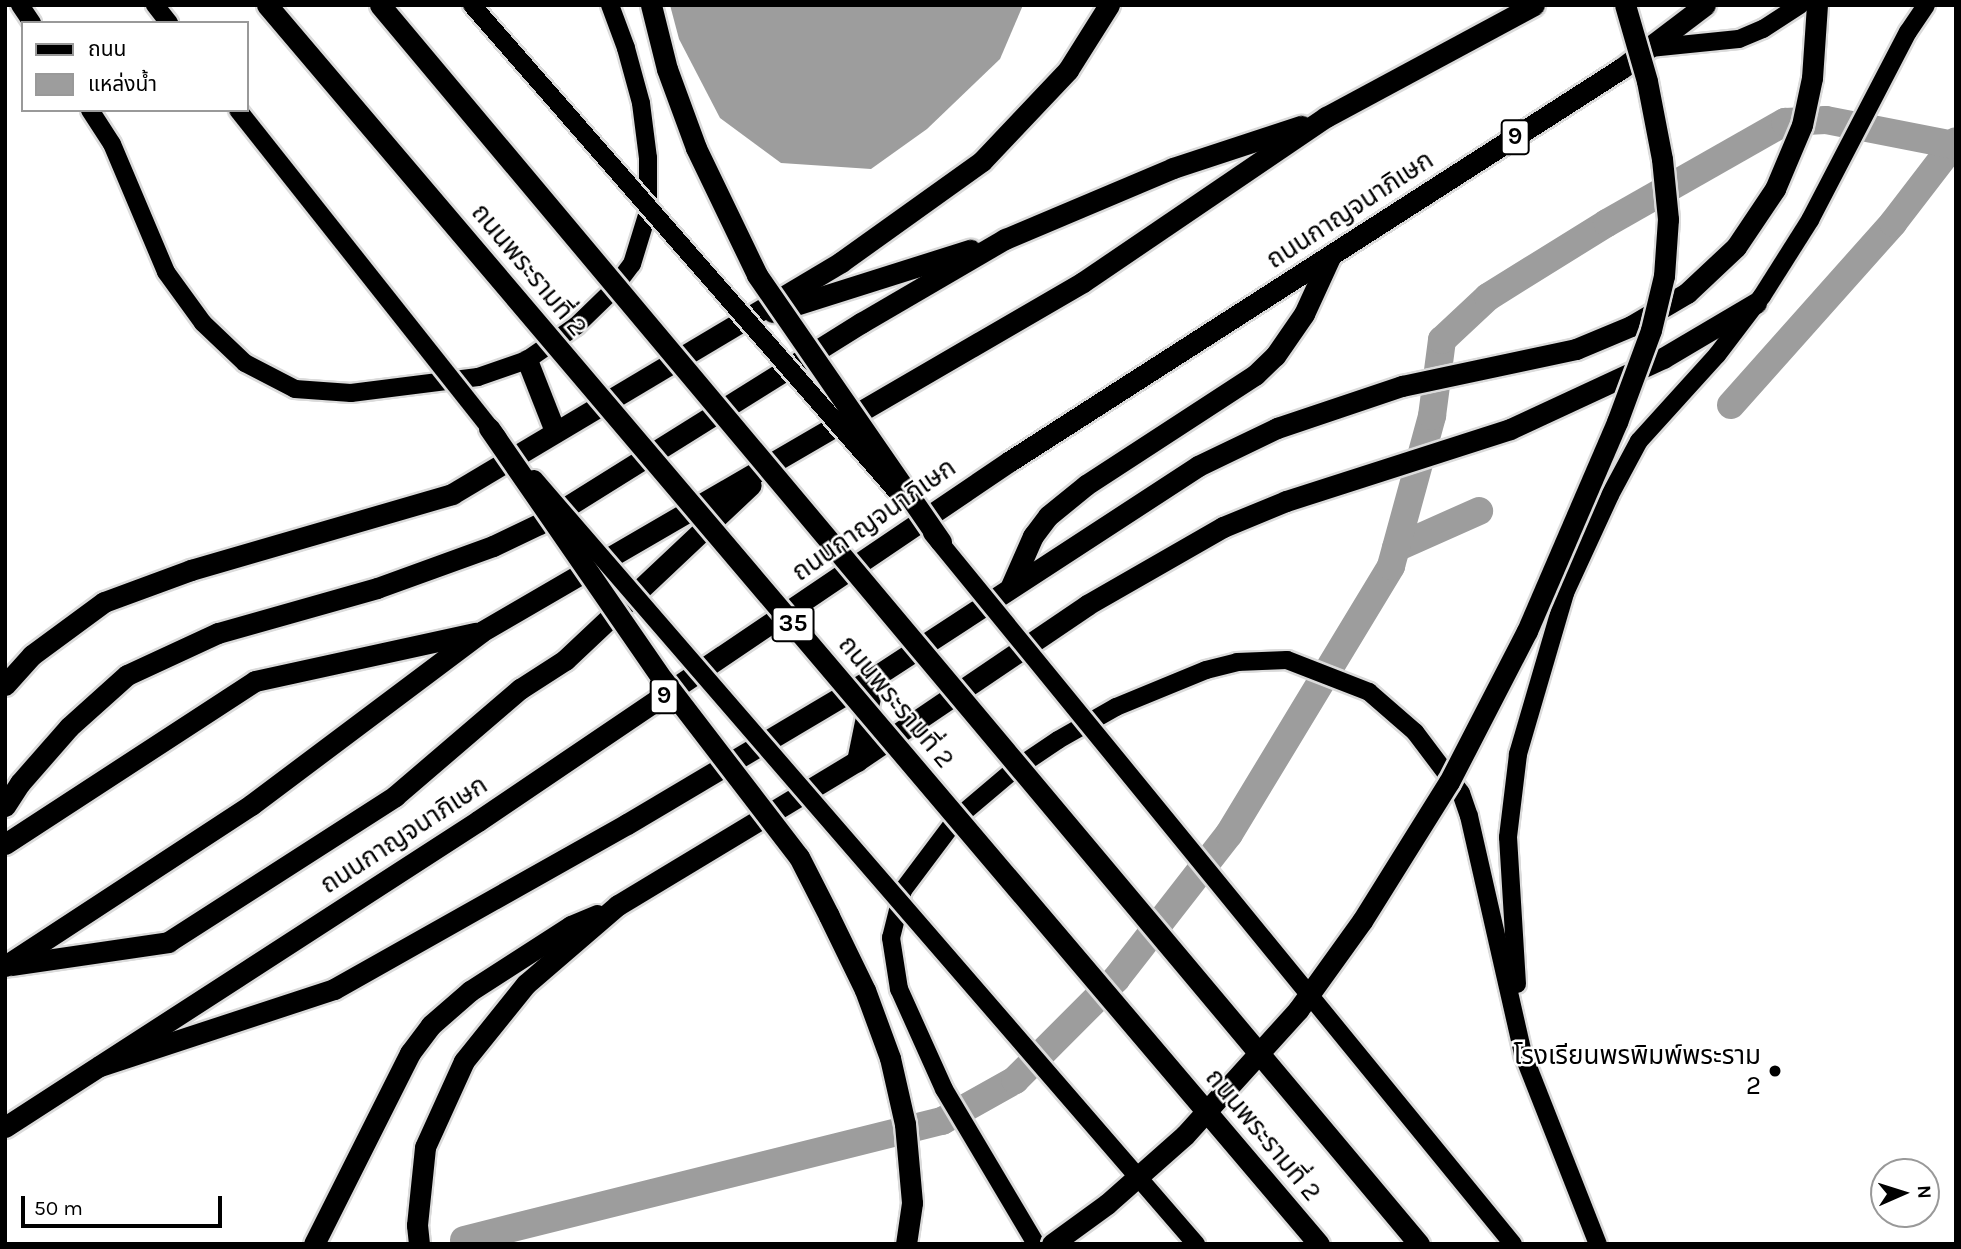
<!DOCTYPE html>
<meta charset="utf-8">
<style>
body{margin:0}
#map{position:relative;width:1961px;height:1249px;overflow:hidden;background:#fff;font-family:Karla,"Noto Sans Thai",sans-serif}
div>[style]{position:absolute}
.water>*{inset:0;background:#9d9d9d}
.canal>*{height:28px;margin:-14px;padding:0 14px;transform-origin:14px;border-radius:14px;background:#9d9d9d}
.roads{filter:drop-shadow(2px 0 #dbdbdb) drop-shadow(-2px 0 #dbdbdb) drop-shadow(0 2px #dbdbdb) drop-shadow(0 -2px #dbdbdb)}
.major>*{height:18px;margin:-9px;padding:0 9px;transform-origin:9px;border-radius:9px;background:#000}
.highway>*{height:21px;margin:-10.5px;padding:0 10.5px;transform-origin:10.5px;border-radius:10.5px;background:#000}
.bridges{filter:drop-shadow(2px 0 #dbdbdb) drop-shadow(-2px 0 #dbdbdb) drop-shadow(0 2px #dbdbdb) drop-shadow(0 -2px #dbdbdb)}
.major-bridge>*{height:18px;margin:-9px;padding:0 9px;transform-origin:9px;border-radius:9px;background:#000}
.highway-bridge>*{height:21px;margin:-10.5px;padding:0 10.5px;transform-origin:10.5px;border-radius:10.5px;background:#000}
.dots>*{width:19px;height:19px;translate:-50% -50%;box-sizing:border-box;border:4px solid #fff;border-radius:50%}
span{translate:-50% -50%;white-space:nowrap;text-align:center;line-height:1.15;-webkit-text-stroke:5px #fff;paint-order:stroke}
.shield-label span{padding:2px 5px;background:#fff;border:2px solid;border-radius:5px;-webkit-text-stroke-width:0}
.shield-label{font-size:24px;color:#000;font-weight:700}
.street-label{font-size:26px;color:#000}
.poi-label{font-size:26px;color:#000}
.right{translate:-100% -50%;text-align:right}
.frame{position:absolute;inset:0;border:7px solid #000;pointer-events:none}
.legend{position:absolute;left:21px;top:21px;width:228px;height:91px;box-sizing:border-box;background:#fff;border:2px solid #999;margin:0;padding:9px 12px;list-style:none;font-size:21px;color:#000}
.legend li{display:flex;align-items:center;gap:14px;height:35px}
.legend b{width:35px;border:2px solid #999}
.north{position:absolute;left:1870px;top:1158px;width:70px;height:70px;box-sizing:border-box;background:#fff;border:2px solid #999;border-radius:50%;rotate:87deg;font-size:19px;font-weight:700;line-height:28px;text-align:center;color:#000}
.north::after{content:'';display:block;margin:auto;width:24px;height:32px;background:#000;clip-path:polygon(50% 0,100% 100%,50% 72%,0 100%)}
.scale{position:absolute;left:21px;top:1196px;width:201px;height:32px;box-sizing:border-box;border:4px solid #000;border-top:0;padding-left:9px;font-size:21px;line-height:24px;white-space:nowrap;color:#000;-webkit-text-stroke:5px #fff;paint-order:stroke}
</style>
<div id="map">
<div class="water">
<div style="clip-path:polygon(670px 5px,1023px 5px,1000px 59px,927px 129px,871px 169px,781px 163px,720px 118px,679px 39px)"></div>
</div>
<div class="canal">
<div style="left:1731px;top:405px;width:244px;rotate:-48.3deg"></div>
<div style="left:1893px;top:223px;width:103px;rotate:-52.5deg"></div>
<div style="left:1396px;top:548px;width:91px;rotate:-24deg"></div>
<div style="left:464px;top:1240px;width:493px;rotate:-14deg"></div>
<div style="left:942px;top:1121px;width:84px;rotate:-29.3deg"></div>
<div style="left:1015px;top:1080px;width:143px;rotate:-45deg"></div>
<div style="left:1116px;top:979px;width:184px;rotate:-52.1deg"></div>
<div style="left:1229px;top:834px;width:313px;rotate:-58.8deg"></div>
<div style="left:1391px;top:566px;width:156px;rotate:-74.7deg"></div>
<div style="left:1432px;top:416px;width:77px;rotate:-82.5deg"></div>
<div style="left:1442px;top:340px;width:63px;rotate:-43.1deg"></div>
<div style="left:1488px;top:297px;width:140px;rotate:-31.9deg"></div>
<div style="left:1607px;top:223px;width:205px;rotate:-29.6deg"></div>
<div style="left:1785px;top:122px;width:41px;rotate:-2.8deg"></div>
<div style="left:1826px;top:120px;width:129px;rotate:11.1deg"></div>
</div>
<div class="roads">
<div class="major">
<div style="left:20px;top:5px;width:22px;rotate:56deg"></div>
<div style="left:155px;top:5px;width:23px;rotate:52deg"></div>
<div style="left:1650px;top:48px;width:89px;rotate:-5.8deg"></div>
<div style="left:1739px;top:39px;width:26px;rotate:-23deg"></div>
<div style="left:1763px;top:29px;width:44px;rotate:-33deg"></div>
<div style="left:90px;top:110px;width:40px;rotate:57.1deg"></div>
<div style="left:112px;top:144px;width:139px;rotate:67.1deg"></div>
<div style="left:166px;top:272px;width:63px;rotate:54deg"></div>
<div style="left:203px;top:323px;width:58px;rotate:43.6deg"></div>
<div style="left:245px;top:363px;width:56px;rotate:27.5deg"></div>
<div style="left:295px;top:389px;width:56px;rotate:4.1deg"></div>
<div style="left:351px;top:393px;width:128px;rotate:-7.2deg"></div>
<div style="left:478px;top:377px;width:52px;rotate:-19.1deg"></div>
<div style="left:527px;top:360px;width:60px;rotate:-34.8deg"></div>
<div style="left:576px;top:326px;width:47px;rotate:-44.1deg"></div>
<div style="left:610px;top:293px;width:36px;rotate:-53deg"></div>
<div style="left:632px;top:264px;width:54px;rotate:-72.9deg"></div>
<div style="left:648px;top:212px;width:54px;rotate:-90deg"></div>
<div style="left:648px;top:158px;width:55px;rotate:-97.3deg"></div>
<div style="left:641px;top:103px;width:57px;rotate:-105.3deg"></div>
<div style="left:626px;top:48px;width:46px;rotate:-110.4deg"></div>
<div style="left:1517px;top:984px;width:147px;rotate:-93.5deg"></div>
<div style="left:1508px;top:837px;width:84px;rotate:-83.1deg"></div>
<div style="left:1518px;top:754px;width:168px;rotate:-73.7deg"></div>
<div style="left:1565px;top:593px;width:108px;rotate:-65.3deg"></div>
<div style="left:1610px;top:495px;width:61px;rotate:-61.8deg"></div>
<div style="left:1639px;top:441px;width:116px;rotate:-47.8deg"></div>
<div style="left:1717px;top:355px;width:74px;rotate:-52.7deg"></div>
<div style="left:1762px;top:296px;width:90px;rotate:-57.7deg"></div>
<div style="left:1810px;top:220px;width:212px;rotate:-62.5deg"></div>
<div style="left:1908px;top:32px;width:32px;rotate:-56deg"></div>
<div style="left:1036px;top:1244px;width:180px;rotate:-120.7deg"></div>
<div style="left:944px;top:1089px;width:110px;rotate:-114.2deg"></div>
<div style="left:899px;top:989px;width:52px;rotate:-98.9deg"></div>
<div style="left:891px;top:938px;width:49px;rotate:-76deg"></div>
<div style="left:903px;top:890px;width:90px;rotate:-53.1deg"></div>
<div style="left:957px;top:818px;width:76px;rotate:-40.2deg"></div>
<div style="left:1015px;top:769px;width:52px;rotate:-34deg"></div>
<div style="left:1058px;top:740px;width:67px;rotate:-29.6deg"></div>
<div style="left:1116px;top:707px;width:97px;rotate:-22.3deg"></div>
<div style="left:1206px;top:670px;width:32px;rotate:-14deg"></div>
<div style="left:1237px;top:662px;width:50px;rotate:-2.3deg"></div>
<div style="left:1287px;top:660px;width:88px;rotate:21.3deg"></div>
<div style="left:1369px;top:692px;width:61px;rotate:41deg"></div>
<div style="left:1415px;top:732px;width:76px;rotate:53deg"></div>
<div style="left:1461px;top:793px;width:24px;rotate:71deg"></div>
<div style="left:1469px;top:816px;width:244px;rotate:77.2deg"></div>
<div style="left:1523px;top:1054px;width:204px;rotate:68.5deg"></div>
</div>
<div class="highway">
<div style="left:773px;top:312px;width:207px;rotate:-17.5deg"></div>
<div style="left:527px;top:360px;width:76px;rotate:68.5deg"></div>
<div style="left:1011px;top:586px;width:55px;rotate:-66.3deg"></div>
<div style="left:1033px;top:536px;width:25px;rotate:-53deg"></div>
<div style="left:1048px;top:516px;width:49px;rotate:-39.2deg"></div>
<div style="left:1086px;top:485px;width:202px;rotate:-33.1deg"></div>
<div style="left:1255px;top:375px;width:28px;rotate:-44deg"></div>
<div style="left:1275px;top:356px;width:51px;rotate:-55.4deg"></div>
<div style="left:1304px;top:314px;width:65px;rotate:-65.4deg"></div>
<div style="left:5px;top:685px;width:40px;rotate:-48deg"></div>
<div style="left:32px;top:655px;width:89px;rotate:-36.4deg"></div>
<div style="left:104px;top:602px;width:93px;rotate:-20.2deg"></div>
<div style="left:191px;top:570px;width:272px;rotate:-16.2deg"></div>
<div style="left:452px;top:494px;width:453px;rotate:-30.8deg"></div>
<div style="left:841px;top:262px;width:173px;rotate:-35.6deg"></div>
<div style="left:982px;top:161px;width:125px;rotate:-46.6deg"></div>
<div style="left:1068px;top:70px;width:77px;rotate:-57.8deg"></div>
<div style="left:857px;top:761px;width:65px;rotate:-78.5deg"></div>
<div style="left:5px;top:806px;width:27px;rotate:-57deg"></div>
<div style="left:20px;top:783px;width:74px;rotate:-48.8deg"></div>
<div style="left:69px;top:727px;width:78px;rotate:-41.9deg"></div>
<div style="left:127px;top:675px;width:100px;rotate:-24.8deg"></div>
<div style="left:218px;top:633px;width:165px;rotate:-15.8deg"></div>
<div style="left:377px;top:588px;width:123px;rotate:-19.9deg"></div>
<div style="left:493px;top:546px;width:51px;rotate:-25.6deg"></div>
<div style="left:539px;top:524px;width:380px;rotate:-32deg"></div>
<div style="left:861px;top:323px;width:167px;rotate:-30.3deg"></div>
<div style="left:1005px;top:239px;width:182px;rotate:-22.9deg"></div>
<div style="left:1173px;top:168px;width:135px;rotate:-18.2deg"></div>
<div style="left:5px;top:844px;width:298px;rotate:-33.1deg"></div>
<div style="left:255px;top:681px;width:226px;rotate:-12.3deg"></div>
<div style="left:11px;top:965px;width:159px;rotate:-8.3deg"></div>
<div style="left:168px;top:942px;width:270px;rotate:-32.7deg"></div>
<div style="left:395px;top:796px;width:165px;rotate:-40.6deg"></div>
<div style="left:520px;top:689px;width:54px;rotate:-32.8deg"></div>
<div style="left:565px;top:660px;width:255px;rotate:-43.3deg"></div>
<div style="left:5px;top:966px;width:294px;rotate:-33.2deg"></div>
<div style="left:251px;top:805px;width:288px;rotate:-36.9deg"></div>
<div style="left:481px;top:632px;width:696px;rotate:-30.17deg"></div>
<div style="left:1083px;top:282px;width:294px;rotate:-34.2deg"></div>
<div style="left:1326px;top:117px;width:236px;rotate:-28.3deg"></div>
<div style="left:100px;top:1066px;width:246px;rotate:-18.2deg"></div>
<div style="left:334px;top:989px;width:336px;rotate:-29.4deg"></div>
<div style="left:627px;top:824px;width:286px;rotate:-30.7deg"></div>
<div style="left:873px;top:678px;width:388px;rotate:-33.1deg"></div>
<div style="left:1198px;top:466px;width:88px;rotate:-25.7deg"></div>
<div style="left:1277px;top:428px;width:132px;rotate:-18.6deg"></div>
<div style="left:1402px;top:386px;width:178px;rotate:-12deg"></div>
<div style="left:1576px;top:349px;width:60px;rotate:-22.7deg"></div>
<div style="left:1631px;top:326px;width:65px;rotate:-30.5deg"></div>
<div style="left:1687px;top:293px;width:67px;rotate:-43.2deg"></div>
<div style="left:1736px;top:247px;width:70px;rotate:-56.1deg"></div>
<div style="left:1775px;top:189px;width:69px;rotate:-67.1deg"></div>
<div style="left:1802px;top:125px;width:48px;rotate:-78deg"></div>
<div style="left:1812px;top:78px;width:73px;rotate:-86.1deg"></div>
<div style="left:5px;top:1127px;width:563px;rotate:-32.9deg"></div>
<div style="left:478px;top:821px;width:642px;rotate:-34.09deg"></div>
<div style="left:1010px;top:461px;width:727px;rotate:-32.71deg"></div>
<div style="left:1622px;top:68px;width:104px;rotate:-37.2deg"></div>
<div style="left:314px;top:1244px;width:214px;rotate:-63.3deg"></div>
<div style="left:410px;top:1053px;width:35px;rotate:-53deg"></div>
<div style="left:431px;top:1025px;width:52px;rotate:-41.1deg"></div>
<div style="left:470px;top:991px;width:120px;rotate:-32.8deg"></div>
<div style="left:571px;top:926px;width:28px;rotate:-23deg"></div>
<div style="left:419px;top:1244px;width:19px;rotate:-96deg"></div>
<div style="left:417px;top:1225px;width:78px;rotate:-84.1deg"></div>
<div style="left:425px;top:1147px;width:94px;rotate:-65.6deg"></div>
<div style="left:464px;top:1061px;width:99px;rotate:-51.2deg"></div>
<div style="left:526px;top:984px;width:121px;rotate:-40.7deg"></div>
<div style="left:618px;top:905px;width:279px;rotate:-31.1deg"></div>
<div style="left:857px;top:761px;width:278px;rotate:-34.1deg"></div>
<div style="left:1087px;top:605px;width:157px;rotate:-29.8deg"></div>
<div style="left:1223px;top:527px;width:68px;rotate:-22.4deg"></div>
<div style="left:1286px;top:501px;width:235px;rotate:-17.8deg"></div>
<div style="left:1510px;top:429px;width:169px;rotate:-24.9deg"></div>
<div style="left:1663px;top:358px;width:108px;rotate:-30.6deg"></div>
</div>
</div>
<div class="bridges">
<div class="major-bridge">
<div style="left:472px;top:5px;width:648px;rotate:48.88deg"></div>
<div style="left:238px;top:110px;width:417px;rotate:51.6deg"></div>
<div style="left:534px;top:479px;width:1012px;rotate:49.13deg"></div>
<div style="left:932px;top:533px;width:918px;rotate:50.75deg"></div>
</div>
<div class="highway-bridge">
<div style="left:267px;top:5px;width:1625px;rotate:49.67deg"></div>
<div style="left:380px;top:5px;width:1617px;rotate:50.02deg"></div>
<div style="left:651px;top:5px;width:66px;rotate:76deg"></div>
<div style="left:667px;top:69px;width:84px;rotate:69.8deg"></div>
<div style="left:696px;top:148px;width:141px;rotate:64.3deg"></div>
<div style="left:757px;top:275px;width:324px;rotate:55.4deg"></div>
<div style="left:489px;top:428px;width:306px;rotate:55.4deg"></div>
<div style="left:663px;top:680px;width:223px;rotate:52.5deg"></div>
<div style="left:799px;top:857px;width:66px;rotate:63deg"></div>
<div style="left:829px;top:916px;width:82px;rotate:64.1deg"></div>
<div style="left:865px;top:990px;width:72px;rotate:69.8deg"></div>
<div style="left:890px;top:1058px;width:68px;rotate:77.2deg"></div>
<div style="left:905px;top:1124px;width:79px;rotate:84.9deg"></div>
<div style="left:912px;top:1203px;width:41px;rotate:98.3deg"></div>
<div style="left:1052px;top:1244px;width:68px;rotate:-36deg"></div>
<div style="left:1107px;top:1204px;width:104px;rotate:-41.5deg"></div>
<div style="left:1185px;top:1135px;width:169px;rotate:-47.9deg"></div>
<div style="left:1298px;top:1010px;width:110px;rotate:-54.3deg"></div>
<div style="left:1362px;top:921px;width:164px;rotate:-58deg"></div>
<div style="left:1449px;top:782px;width:170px;rotate:-62.7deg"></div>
<div style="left:1527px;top:631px;width:228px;rotate:-66.7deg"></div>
<div style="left:1617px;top:422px;width:98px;rotate:-69.7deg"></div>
<div style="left:1651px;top:330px;width:56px;rotate:-76.5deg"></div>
<div style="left:1664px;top:276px;width:57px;rotate:-86deg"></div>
<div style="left:1668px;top:219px;width:60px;rotate:-95.7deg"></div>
<div style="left:1662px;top:159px;width:79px;rotate:-100.9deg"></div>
<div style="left:1647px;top:81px;width:79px;rotate:-106.1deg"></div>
</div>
</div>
<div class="dots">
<div style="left:1775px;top:1071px;background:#000"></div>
</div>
<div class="shield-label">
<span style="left:1515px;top:137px">9</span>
<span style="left:793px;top:624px">35</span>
<span style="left:664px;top:696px">9</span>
</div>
<div class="street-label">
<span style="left:1350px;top:210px;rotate:-33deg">ถนนกาญจนาภิเษก</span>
<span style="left:529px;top:270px;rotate:50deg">ถนนพระรามที่ 2</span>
<span style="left:874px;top:520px;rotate:-35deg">ถนนกาญจนาภิเษก</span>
<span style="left:896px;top:702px;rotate:50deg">ถนนพระรามที่ 2</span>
<span style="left:404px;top:835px;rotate:-33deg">ถนนกาญจนาภิเษก</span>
<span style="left:1263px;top:1135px;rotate:50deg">ถนนพระรามที่ 2</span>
</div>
<div class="poi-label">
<span class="right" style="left:1761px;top:1071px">โรงเรียนพรพิมพ์พระราม<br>2</span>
</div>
<div class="frame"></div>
<ul class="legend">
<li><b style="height:9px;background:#000"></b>ถนน</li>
<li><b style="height:19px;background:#9d9d9d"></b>แหล่งน้ำ</li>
</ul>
<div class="north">N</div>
<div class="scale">50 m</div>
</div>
